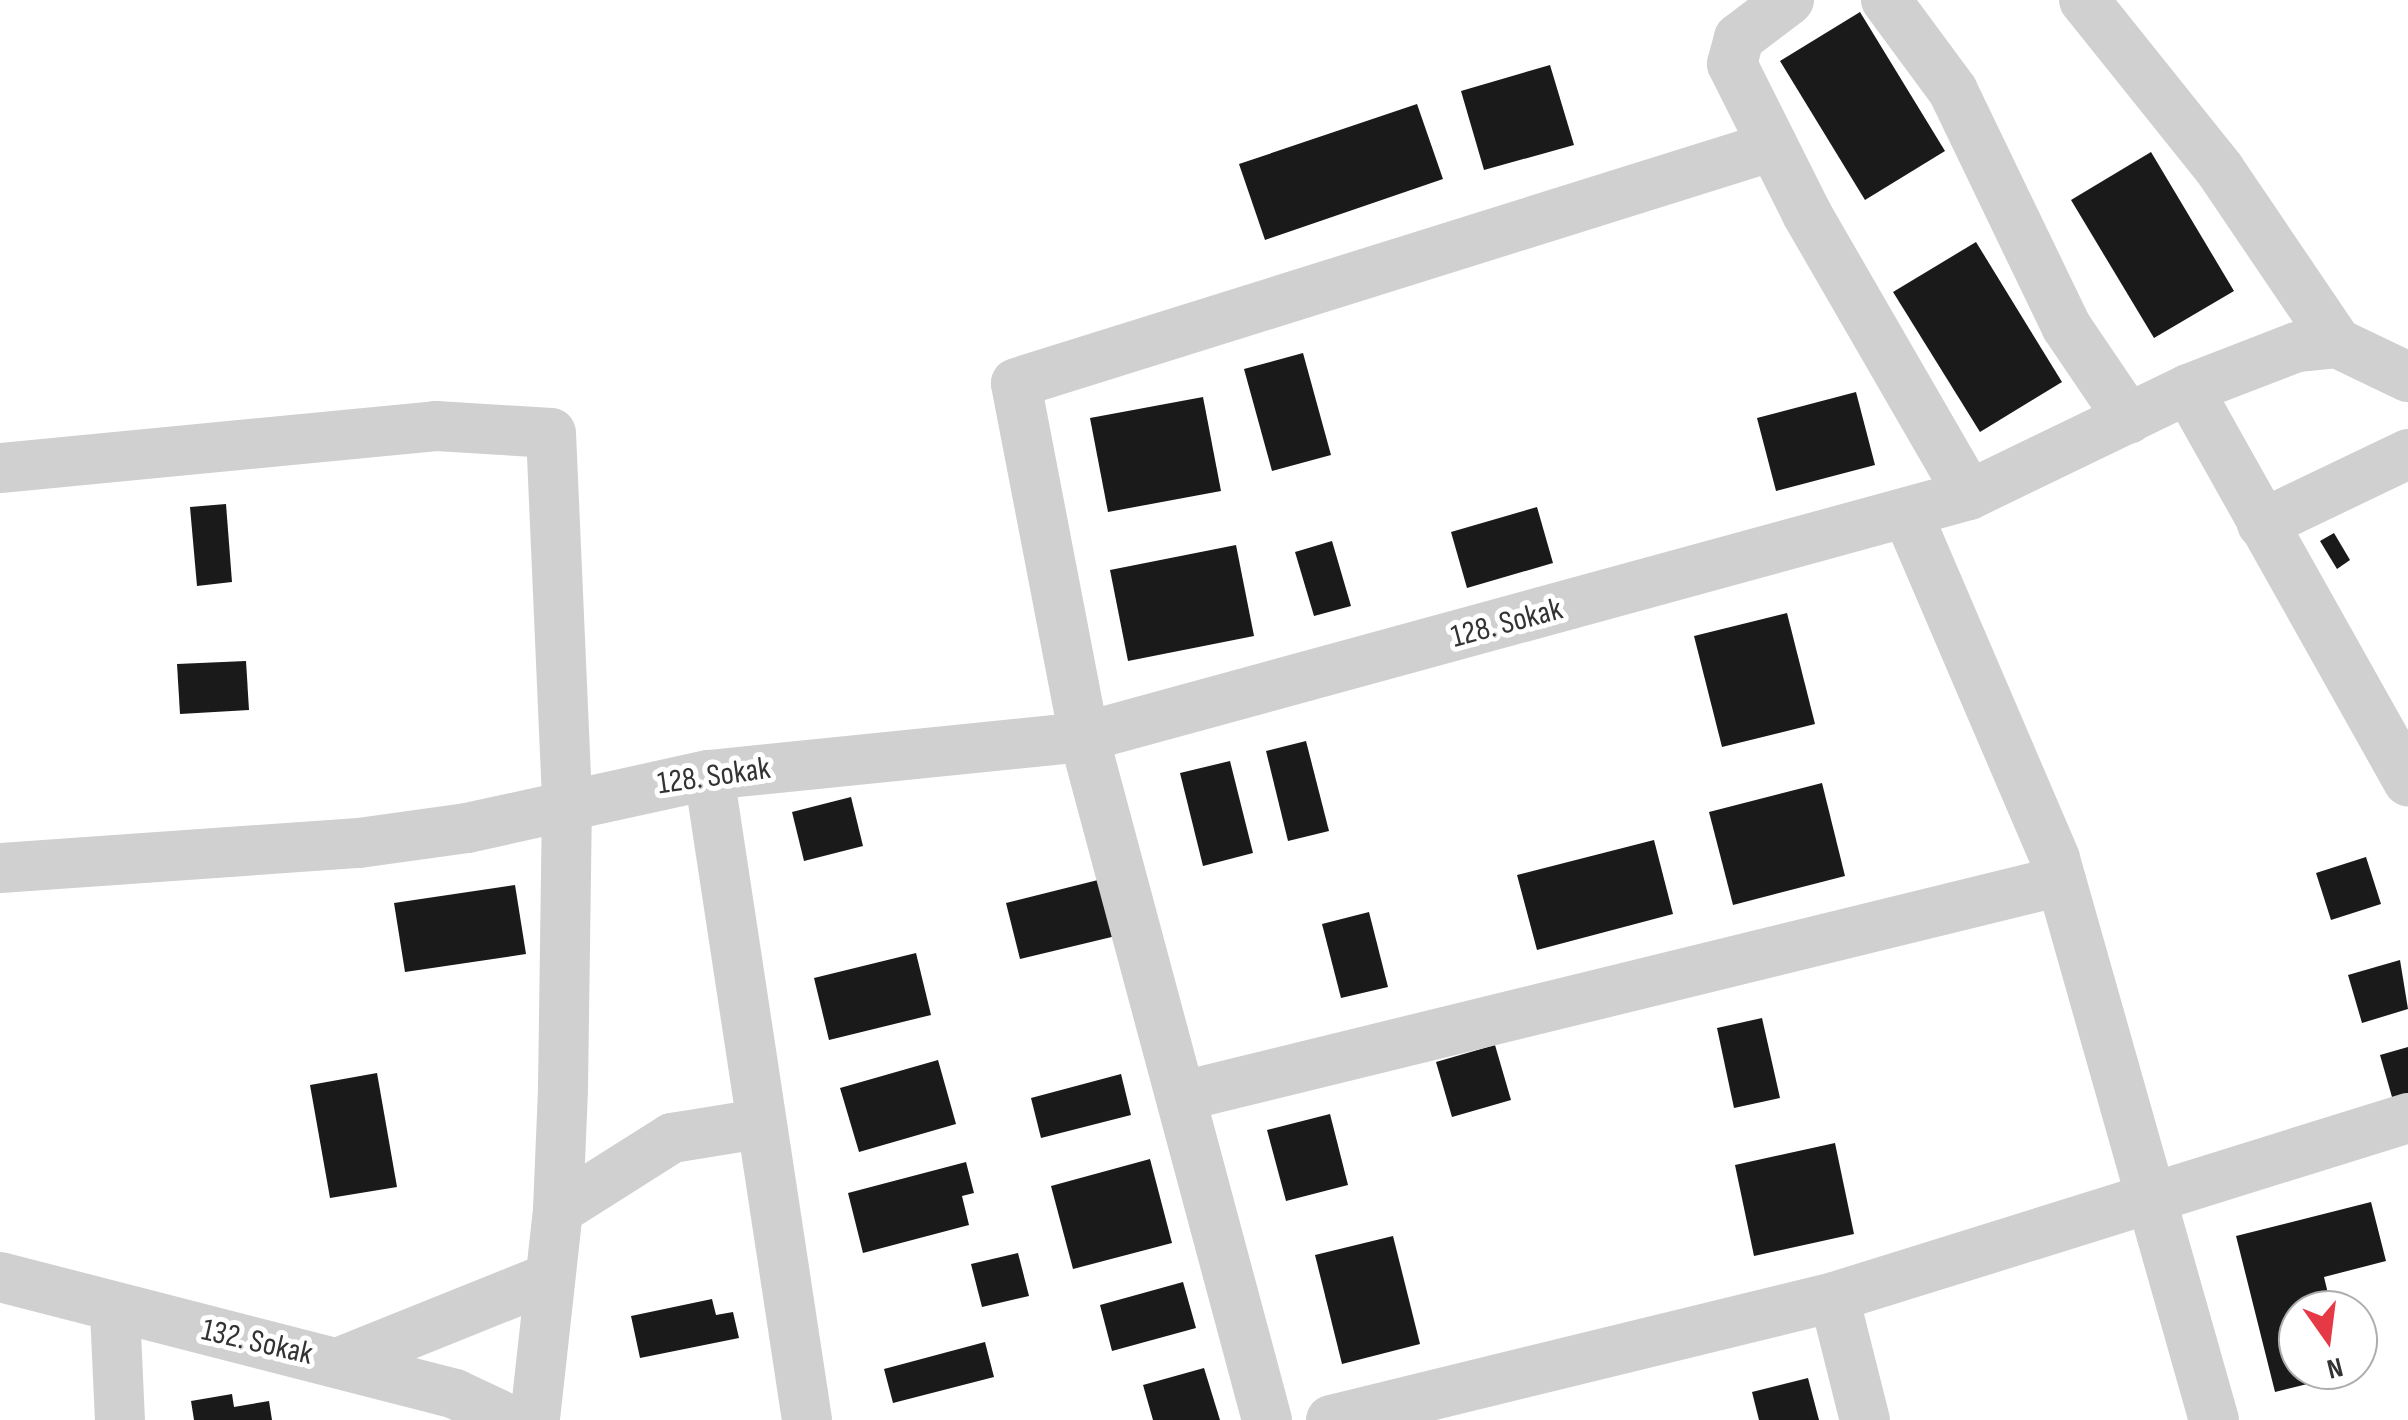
<!DOCTYPE html>
<style>
body{margin:0}
#map{position:relative;width:2408px;height:1420px;overflow:hidden;background:#fff;font-family:"Sofia Sans Condensed",sans-serif}
div>[style]{position:absolute}
.building>*{inset:0;background:#1a1a1a}
.minor>*{height:50px;margin:-25px;padding:0 25px;transform-origin:25px;border-radius:25px;background:#d0d0d0}
span{translate:-50% -50%;white-space:nowrap;text-align:center;line-height:1.15;-webkit-text-stroke:10px #fff;paint-order:stroke}
.street-label{font-size:32px;color:#333}
.north{position:absolute;left:2278px;top:1290px;width:100px;height:100px;box-sizing:border-box;background:#fff;border:2px solid #adadad;border-radius:50%;rotate:166deg;font-size:28px;font-weight:700;line-height:40px;text-align:center;color:#333}
.north::after{content:'';display:block;margin:auto;width:35px;height:45px;background:#e63946;clip-path:polygon(50% 0,100% 100%,50% 72%,0 100%)}
</style>
<div id="map">
<div class="building">
<div style="clip-path:polygon(1860px 12px,1945px 151px,1865px 200px,1780px 61px)"></div>
<div style="clip-path:polygon(1550px 65px,1574px 145px,1484px 170px,1461px 91px)"></div>
<div style="clip-path:polygon(1417px 104px,1443px 179px,1265px 240px,1239px 164px)"></div>
<div style="clip-path:polygon(2151px 152px,2234px 291px,2154px 338px,2071px 200px)"></div>
<div style="clip-path:polygon(1976px 242px,2062px 382px,1980px 432px,1893px 292px)"></div>
<div style="clip-path:polygon(1303px 353px,1331px 455px,1272px 471px,1244px 369px)"></div>
<div style="clip-path:polygon(1856px 392px,1875px 465px,1776px 491px,1757px 418px)"></div>
<div style="clip-path:polygon(1203px 397px,1221px 491px,1108px 512px,1090px 418px)"></div>
<div style="clip-path:polygon(226px 504px,232px 582px,197px 586px,190px 507px)"></div>
<div style="clip-path:polygon(1537px 507px,1553px 563px,1467px 588px,1451px 532px)"></div>
<div style="clip-path:polygon(2334px 533px,2350px 560px,2337px 569px,2320px 541px)"></div>
<div style="clip-path:polygon(1332px 541px,1351px 606px,1314px 616px,1295px 552px)"></div>
<div style="clip-path:polygon(1236px 545px,1254px 636px,1128px 661px,1110px 570px)"></div>
<div style="clip-path:polygon(1787px 613px,1815px 724px,1722px 747px,1694px 636px)"></div>
<div style="clip-path:polygon(246px 661px,249px 710px,180px 714px,177px 664px)"></div>
<div style="clip-path:polygon(1306px 741px,1329px 831px,1288px 841px,1266px 751px)"></div>
<div style="clip-path:polygon(1230px 761px,1253px 853px,1203px 866px,1180px 773px)"></div>
<div style="clip-path:polygon(1822px 783px,1845px 876px,1733px 905px,1709px 812px)"></div>
<div style="clip-path:polygon(851px 797px,863px 846px,804px 861px,792px 812px)"></div>
<div style="clip-path:polygon(1654px 840px,1673px 914px,1537px 950px,1517px 875px)"></div>
<div style="clip-path:polygon(2366px 857px,2381px 904px,2331px 920px,2316px 873px)"></div>
<div style="clip-path:polygon(1106px 878px,1120px 935px,1020px 959px,1006px 903px)"></div>
<div style="clip-path:polygon(515px 885px,526px 954px,405px 972px,394px 903px)"></div>
<div style="clip-path:polygon(1369px 912px,1388px 987px,1341px 998px,1322px 924px)"></div>
<div style="clip-path:polygon(916px 953px,931px 1015px,829px 1040px,814px 978px)"></div>
<div style="clip-path:polygon(2400px 960px,2408px 1009px,2362px 1023px,2348px 975px)"></div>
<div style="clip-path:polygon(1762px 1018px,1780px 1098px,1734px 1108px,1717px 1028px)"></div>
<div style="clip-path:polygon(1495px 1045px,1511px 1100px,1452px 1117px,1436px 1062px)"></div>
<div style="clip-path:polygon(2408px 1047px,2408px 1100px,2394px 1104px,2380px 1055px)"></div>
<div style="clip-path:polygon(938px 1060px,956px 1124px,859px 1152px,840px 1088px)"></div>
<div style="clip-path:polygon(377px 1073px,397px 1187px,330px 1198px,310px 1085px)"></div>
<div style="clip-path:polygon(1121px 1074px,1131px 1115px,1041px 1138px,1031px 1098px)"></div>
<div style="clip-path:polygon(1330px 1114px,1348px 1185px,1286px 1201px,1267px 1130px)"></div>
<div style="clip-path:polygon(1835px 1143px,1854px 1234px,1754px 1256px,1735px 1165px)"></div>
<div style="clip-path:polygon(1150px 1159px,1172px 1243px,1073px 1269px,1051px 1186px)"></div>
<div style="clip-path:polygon(966px 1162px,974px 1193px,962px 1196px,969px 1225px,863px 1253px,848px 1193px)"></div>
<div style="clip-path:polygon(2371px 1202px,2386px 1261px,2324px 1277px,2332px 1310px,2298px 1310px,2298px 1370px,2348px 1374px,2275px 1392px,2236px 1236px)"></div>
<div style="clip-path:polygon(1393px 1236px,1420px 1344px,1342px 1364px,1315px 1255px)"></div>
<div style="clip-path:polygon(1018px 1253px,1029px 1296px,982px 1307px,971px 1264px)"></div>
<div style="clip-path:polygon(1183px 1282px,1196px 1328px,1112px 1351px,1100px 1305px)"></div>
<div style="clip-path:polygon(712px 1299px,716px 1315px,733px 1312px,739px 1338px,640px 1358px,631px 1316px)"></div>
<div style="clip-path:polygon(985px 1342px,994px 1377px,893px 1403px,884px 1369px)"></div>
<div style="clip-path:polygon(1204px 1368px,1220px 1420px,1153px 1420px,1143px 1385px)"></div>
<div style="clip-path:polygon(1808px 1378px,1819px 1420px,1759px 1420px,1752px 1392px)"></div>
<div style="clip-path:polygon(232px 1394px,234px 1407px,269px 1401px,272px 1420px,194px 1420px,191px 1401px)"></div>
</div>
<div class="minor">
<div style="left:1789px;top:0;width:63px;rotate:142.8deg"></div>
<div style="left:1739px;top:38px;width:27px;rotate:105deg"></div>
<div style="left:1732px;top:64px;width:168px;rotate:63.4deg"></div>
<div style="left:1807px;top:214px;width:324px;rotate:60deg"></div>
<div style="left:1886px;top:0;width:113px;rotate:53.6deg"></div>
<div style="left:1953px;top:91px;width:261px;rotate:64.3deg"></div>
<div style="left:2066px;top:326px;width:112px;rotate:55.9deg"></div>
<div style="left:2084px;top:0;width:218px;rotate:51.3deg"></div>
<div style="left:2220px;top:170px;width:209px;rotate:55.9deg"></div>
<div style="left:2188px;top:389px;width:450px;rotate:60.7deg"></div>
<div style="left:0;top:468px;width:438px;rotate:-5.5deg"></div>
<div style="left:436px;top:426px;width:115px;rotate:3.5deg"></div>
<div style="left:551px;top:433px;width:369px;rotate:87.5deg"></div>
<div style="left:567px;top:802px;width:288px;rotate:90.8deg"></div>
<div style="left:563px;top:1090px;width:120px;rotate:92.4deg"></div>
<div style="left:558px;top:1210px;width:211px;rotate:96.3deg"></div>
<div style="left:1907px;top:513px;width:376px;rotate:66.8deg"></div>
<div style="left:2055px;top:859px;width:583px;rotate:74.18deg"></div>
<div style="left:2262px;top:524px;width:162px;rotate:-25.6deg"></div>
<div style="left:709px;top:775px;width:652px;rotate:81.36deg"></div>
<div style="left:0;top:868px;width:360px;rotate:-4deg"></div>
<div style="left:359px;top:843px;width:109px;rotate:-7.9deg"></div>
<div style="left:467px;top:828px;width:248px;rotate:-12.4deg"></div>
<div style="left:709px;top:775px;width:377px;rotate:-5.8deg"></div>
<div style="left:1084px;top:737px;width:917px;rotate:-15.29deg"></div>
<div style="left:1969px;top:495px;width:243px;rotate:-25.8deg"></div>
<div style="left:2188px;top:389px;width:117px;rotate:-21.1deg"></div>
<div style="left:2297px;top:347px;width:40px;rotate:-5.7deg"></div>
<div style="left:2337px;top:343px;width:79px;rotate:25.6deg"></div>
<div style="left:1183px;top:1096px;width:904px;rotate:-13.76deg"></div>
<div style="left:558px;top:1210px;width:135px;rotate:-32.3deg"></div>
<div style="left:672px;top:1138px;width:87px;rotate:-9.2deg"></div>
<div style="left:0;top:1277px;width:470px;rotate:14.4deg"></div>
<div style="left:455px;top:1394px;width:61px;rotate:25.3deg"></div>
<div style="left:1834px;top:1297px;width:127px;rotate:75.9deg"></div>
<div style="left:115px;top:1311px;width:109px;rotate:87.4deg"></div>
<div style="left:340px;top:1362px;width:225px;rotate:-21.9deg"></div>
<div style="left:1267px;top:1420px;width:707px;rotate:-105deg"></div>
<div style="left:1084px;top:737px;width:360px;rotate:-100.9deg"></div>
<div style="left:1016px;top:383px;width:793px;rotate:-17.38deg"></div>
<div style="left:1331px;top:1420px;width:518px;rotate:-13.74deg"></div>
<div style="left:1834px;top:1297px;width:601px;rotate:-17.32deg"></div>
</div>
<div class="street-label">
<span style="left:1507px;top:624px;rotate:-15deg">128. Sokak</span>
<span style="left:714px;top:777px;rotate:-8deg">128. Sokak</span>
<span style="left:257px;top:1343px;rotate:13deg">132. Sokak</span>
</div>
<div class="north">N</div>
</div>
